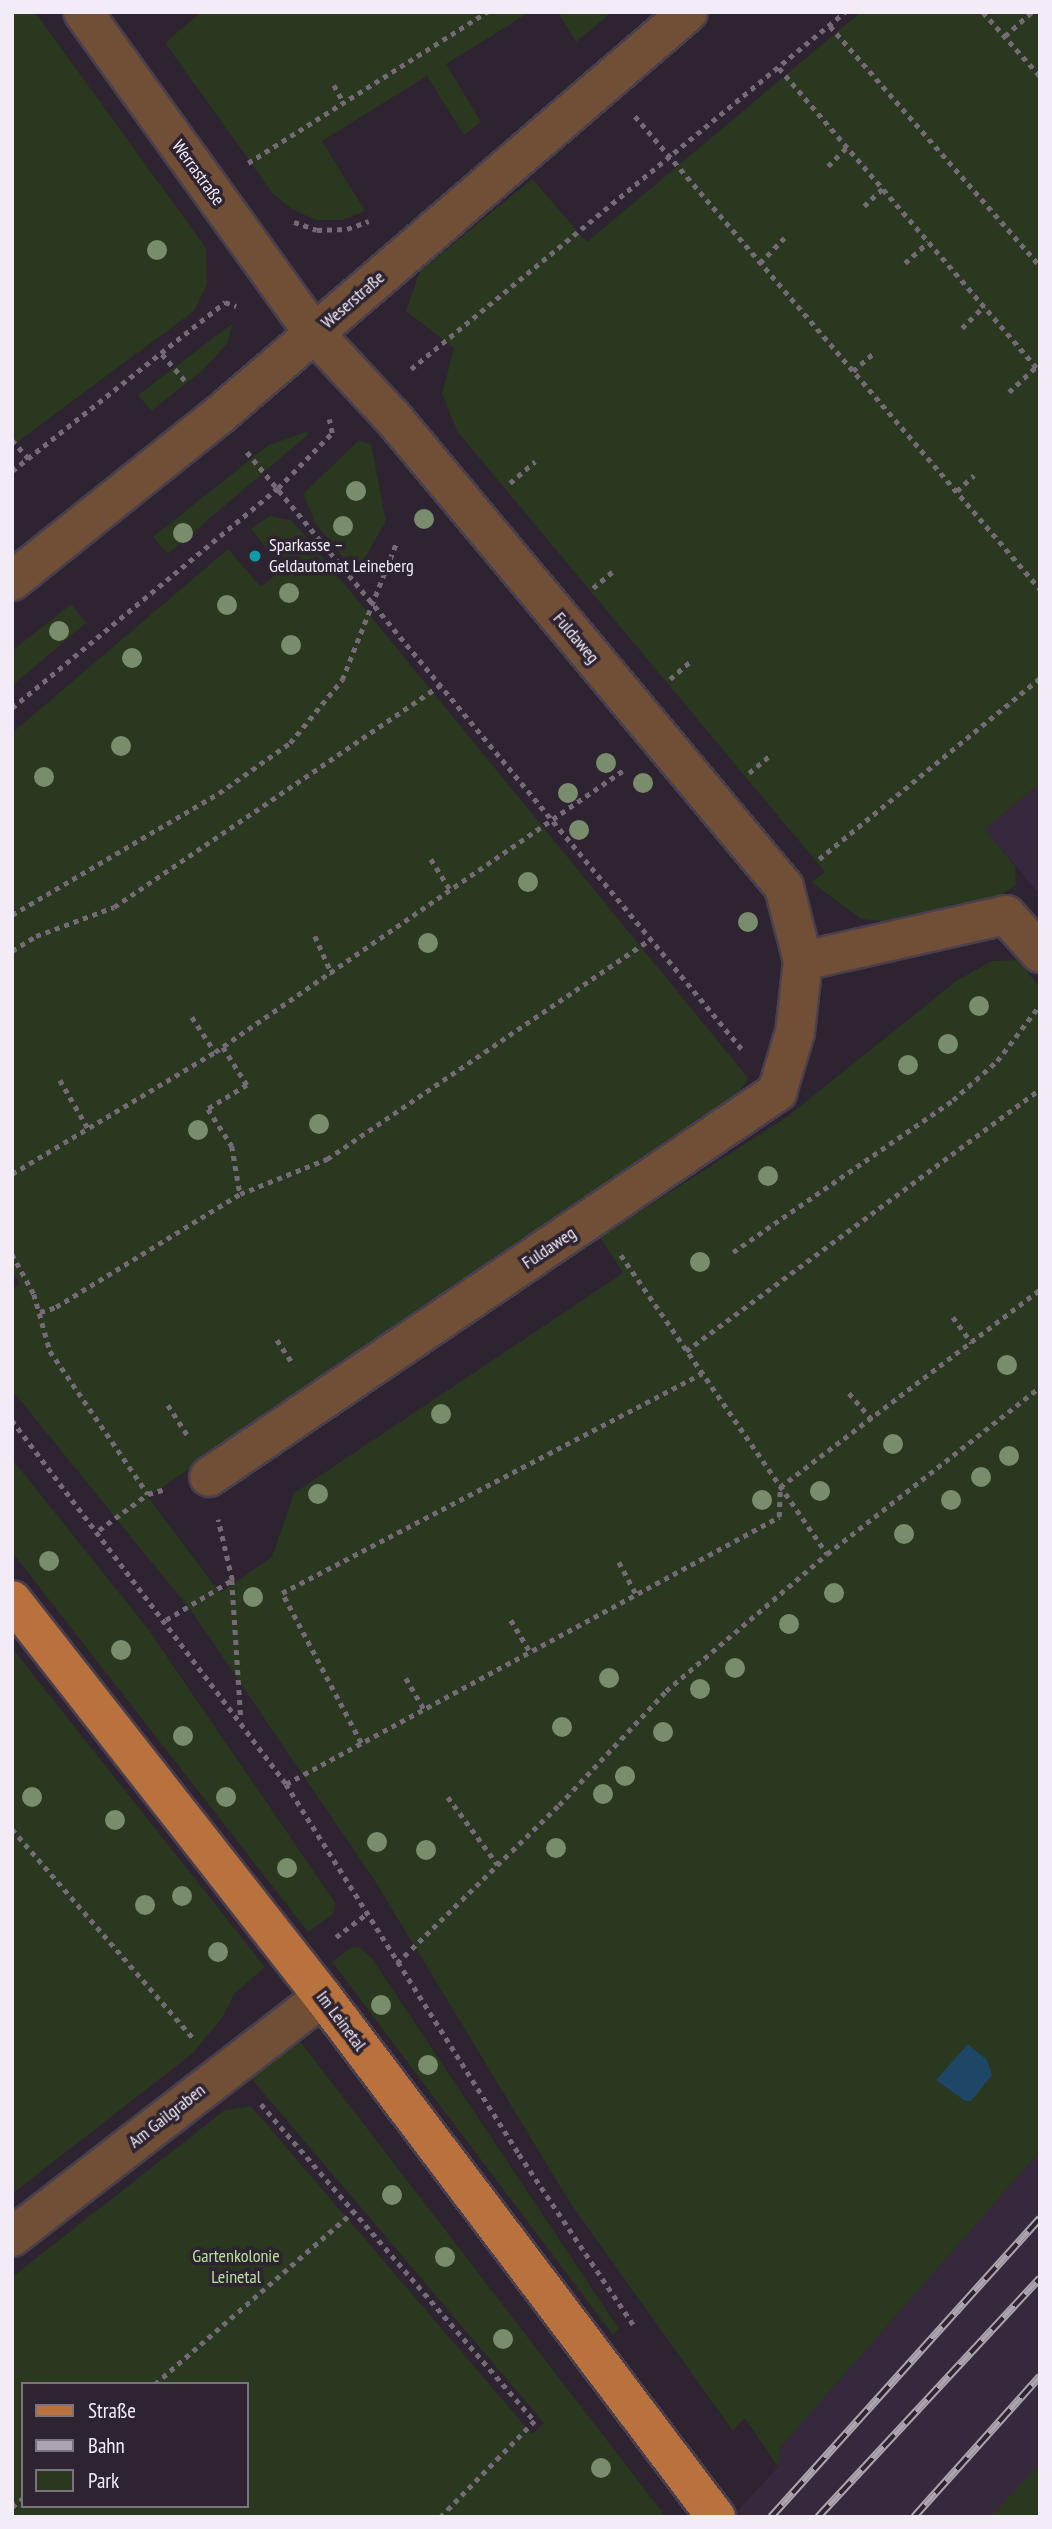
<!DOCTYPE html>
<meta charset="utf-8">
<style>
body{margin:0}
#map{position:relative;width:1052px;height:2529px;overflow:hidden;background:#2d2331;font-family:"PT Sans Narrow",sans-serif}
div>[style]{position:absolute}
.built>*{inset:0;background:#37293d}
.green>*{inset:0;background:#29381e}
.water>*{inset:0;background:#1e4767}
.path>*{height:4.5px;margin-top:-2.25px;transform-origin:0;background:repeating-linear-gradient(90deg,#746b77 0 5px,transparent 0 10px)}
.roads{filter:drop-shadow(2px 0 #493f4d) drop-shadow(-2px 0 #493f4d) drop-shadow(0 2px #493f4d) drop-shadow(0 -2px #493f4d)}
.minor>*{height:38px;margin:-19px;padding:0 19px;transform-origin:19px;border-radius:19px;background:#714e36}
.major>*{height:38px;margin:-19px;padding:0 19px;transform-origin:19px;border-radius:19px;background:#b9723d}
.rail>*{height:8px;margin-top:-4px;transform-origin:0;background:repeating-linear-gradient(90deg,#2d2331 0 16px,#aba3ae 0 32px);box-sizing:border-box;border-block:2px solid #aba3ae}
.trees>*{width:20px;height:20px;margin:-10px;border-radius:50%;background:#798c6b}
.dots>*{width:19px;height:19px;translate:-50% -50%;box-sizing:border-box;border:4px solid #2d2331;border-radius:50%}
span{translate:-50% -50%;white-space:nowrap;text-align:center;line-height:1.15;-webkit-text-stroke:7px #2d2331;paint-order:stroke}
.street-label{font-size:18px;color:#f3ecf6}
.poi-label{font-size:18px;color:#f3ecf6}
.left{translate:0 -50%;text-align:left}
.park-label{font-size:18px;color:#b7e19b}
.frame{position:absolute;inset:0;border:14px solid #f3ecf6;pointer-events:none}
.legend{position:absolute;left:21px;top:2382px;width:228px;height:126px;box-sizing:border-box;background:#2d2331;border:2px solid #7c7380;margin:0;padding:9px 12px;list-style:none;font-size:21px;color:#f3ecf6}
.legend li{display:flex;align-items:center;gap:14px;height:35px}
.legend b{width:35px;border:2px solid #7c7380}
</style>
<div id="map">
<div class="built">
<div style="clip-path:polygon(1040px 783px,1040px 895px,985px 829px)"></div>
<div style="clip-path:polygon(1040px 2151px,1040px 2517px,732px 2517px,778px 2467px,780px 2448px)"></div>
</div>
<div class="green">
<div style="clip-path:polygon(12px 12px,35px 12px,206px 248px,207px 285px,194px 311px,12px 446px)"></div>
<div style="clip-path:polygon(201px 12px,530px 12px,446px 64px,481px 122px,464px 135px,427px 76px,322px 141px,365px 211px,343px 220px,316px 220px,292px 209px,273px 194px,165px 43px)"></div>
<div style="clip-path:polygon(558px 12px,612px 12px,576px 42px)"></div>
<div style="clip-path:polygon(861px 12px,1040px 12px,1040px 783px,985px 829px,1015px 866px,1016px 885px,979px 910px,907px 924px,861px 919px,811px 882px,825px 872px,457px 431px,442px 394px,454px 348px,406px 311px,420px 271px,532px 179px,587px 242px)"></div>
<div style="clip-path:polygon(233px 323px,227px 344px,202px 371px,151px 411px,138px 395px)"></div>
<div style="clip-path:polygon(305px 432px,310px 433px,168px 554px,153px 537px,267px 446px)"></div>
<div style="clip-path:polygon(358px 441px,371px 444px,386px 521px,356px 573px,316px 524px,303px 494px)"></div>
<div style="clip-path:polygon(270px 516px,291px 520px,301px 531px,748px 1078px,737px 1096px,148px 1497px,220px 1593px,272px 1557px,294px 1493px,623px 1273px,600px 1237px,787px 1117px,956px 981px,992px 961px,1017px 960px,1040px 987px,1040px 2151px,780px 2448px,778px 2467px,745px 2418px,733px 2431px,569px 2201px,375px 1881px,192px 1612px,12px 1390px,12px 1289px,20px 1284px,12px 1271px,12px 733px,228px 549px,261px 587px,283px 568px,251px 529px)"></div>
<div style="clip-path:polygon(71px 604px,86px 623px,12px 686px,12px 651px)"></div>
<div style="clip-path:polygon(12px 1459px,148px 1629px,336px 1904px,332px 1915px,308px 1932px,12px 1552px)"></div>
<div style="clip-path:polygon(12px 1648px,265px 1967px,234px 1994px,224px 2015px,193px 2053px,12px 2194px)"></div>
<div style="clip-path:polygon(352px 1947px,361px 1948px,373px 1960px,619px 2329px,613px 2335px,332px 1962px)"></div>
<div style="clip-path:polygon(evenodd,299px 2040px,666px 2517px,12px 2517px,12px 2277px,225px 2110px,251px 2106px,532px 2434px,544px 2423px,250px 2077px,299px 2040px,23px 2384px,247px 2384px,247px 2506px,23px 2506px,23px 2384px)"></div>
<div style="clip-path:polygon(1040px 2464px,1040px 2517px,991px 2517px,1035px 2469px)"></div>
</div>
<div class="water">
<div style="clip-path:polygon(968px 2044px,987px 2060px,992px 2075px,971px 2101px,965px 2101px,936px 2080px)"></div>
</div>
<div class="path">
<div style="left:983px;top:12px;width:86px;rotate:48.3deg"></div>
<div style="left:830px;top:26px;width:319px;rotate:48.8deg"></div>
<div style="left:1005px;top:36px;width:36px;rotate:-42deg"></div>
<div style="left:779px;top:68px;width:400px;rotate:49.3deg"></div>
<div style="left:334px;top:85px;width:21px;rotate:61deg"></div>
<div style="left:635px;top:116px;width:623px;rotate:49.43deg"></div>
<div style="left:248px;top:163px;width:283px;rotate:-32.3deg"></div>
<div style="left:828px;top:166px;width:27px;rotate:-45deg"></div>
<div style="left:864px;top:206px;width:25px;rotate:-43deg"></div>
<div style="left:294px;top:222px;width:24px;rotate:19deg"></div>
<div style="left:317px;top:230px;width:30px;rotate:-2deg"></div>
<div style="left:347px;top:229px;width:23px;rotate:-20deg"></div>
<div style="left:760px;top:263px;width:35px;rotate:-46deg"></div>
<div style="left:905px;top:263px;width:31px;rotate:-42deg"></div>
<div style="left:962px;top:328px;width:31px;rotate:-45deg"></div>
<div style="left:162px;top:354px;width:37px;rotate:49deg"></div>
<div style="left:411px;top:369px;width:562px;rotate:-39.44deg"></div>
<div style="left:853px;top:371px;width:29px;rotate:-41deg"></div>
<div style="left:1009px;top:392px;width:37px;rotate:-43deg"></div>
<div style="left:12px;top:440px;width:25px;rotate:48deg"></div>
<div style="left:247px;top:452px;width:776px;rotate:50.34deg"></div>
<div style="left:12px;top:471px;width:272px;rotate:-38.4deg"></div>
<div style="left:225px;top:302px;width:12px;rotate:20deg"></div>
<div style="left:510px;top:483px;width:33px;rotate:-41deg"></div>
<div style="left:957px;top:491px;width:23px;rotate:-43deg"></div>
<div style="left:593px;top:588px;width:26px;rotate:-40deg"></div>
<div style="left:670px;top:679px;width:28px;rotate:-41deg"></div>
<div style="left:12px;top:708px;width:345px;rotate:-39.6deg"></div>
<div style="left:278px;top:488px;width:77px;rotate:-45.5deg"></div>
<div style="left:332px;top:433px;width:14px;rotate:-102deg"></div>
<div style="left:749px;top:773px;width:30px;rotate:-40deg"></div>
<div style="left:431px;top:859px;width:39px;rotate:58deg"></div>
<div style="left:819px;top:859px;width:286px;rotate:-39.3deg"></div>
<div style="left:12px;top:915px;width:240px;rotate:-30.5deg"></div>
<div style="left:219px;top:793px;width:87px;rotate:-35.2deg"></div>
<div style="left:290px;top:743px;width:82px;rotate:-50.5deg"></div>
<div style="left:342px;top:680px;width:149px;rotate:-68.4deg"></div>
<div style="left:315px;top:936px;width:42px;rotate:65.9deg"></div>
<div style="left:12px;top:951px;width:28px;rotate:-32deg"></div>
<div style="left:36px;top:936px;width:83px;rotate:-20.4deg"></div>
<div style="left:114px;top:907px;width:395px;rotate:-34.2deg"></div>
<div style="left:192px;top:1017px;width:42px;rotate:56.7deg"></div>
<div style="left:223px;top:1047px;width:45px;rotate:57.7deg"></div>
<div style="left:247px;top:1085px;width:46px;rotate:148.4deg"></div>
<div style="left:208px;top:1109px;width:44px;rotate:57deg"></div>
<div style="left:232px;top:1146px;width:49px;rotate:80.5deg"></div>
<div style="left:60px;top:1080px;width:58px;rotate:59.9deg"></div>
<div style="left:12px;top:1174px;width:237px;rotate:-31deg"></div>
<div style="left:215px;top:1052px;width:498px;rotate:-34.6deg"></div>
<div style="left:733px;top:1252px;width:267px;rotate:-34.6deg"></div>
<div style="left:953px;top:1100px;width:59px;rotate:-41.6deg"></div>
<div style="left:997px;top:1061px;width:71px;rotate:-52.5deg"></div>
<div style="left:12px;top:1254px;width:46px;rotate:61.2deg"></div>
<div style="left:34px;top:1294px;width:59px;rotate:74.3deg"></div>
<div style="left:50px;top:1351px;width:173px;rotate:55.6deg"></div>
<div style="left:621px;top:1255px;width:363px;rotate:55.4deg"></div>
<div style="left:40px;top:1312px;width:17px;rotate:-17deg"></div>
<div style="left:56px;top:1307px;width:216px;rotate:-31.6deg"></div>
<div style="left:240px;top:1194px;width:94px;rotate:-21.9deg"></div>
<div style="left:327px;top:1159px;width:392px;rotate:-34.2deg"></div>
<div style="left:953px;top:1317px;width:32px;rotate:54deg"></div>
<div style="left:277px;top:1340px;width:30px;rotate:56deg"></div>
<div style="left:686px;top:1351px;width:438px;rotate:-36.5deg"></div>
<div style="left:849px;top:1393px;width:35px;rotate:49deg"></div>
<div style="left:168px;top:1405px;width:38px;rotate:57deg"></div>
<div style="left:12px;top:1420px;width:456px;rotate:53deg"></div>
<div style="left:286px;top:1784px;width:437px;rotate:57.8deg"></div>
<div style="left:519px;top:2154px;width:208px;rotate:56.2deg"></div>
<div style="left:99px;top:1530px;width:61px;rotate:-36.3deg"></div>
<div style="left:148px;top:1494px;width:19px;rotate:-16deg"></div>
<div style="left:619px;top:1562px;width:36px;rotate:62deg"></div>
<div style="left:232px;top:1580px;width:139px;rotate:86.3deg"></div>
<div style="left:166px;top:1620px;width:77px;rotate:-31.2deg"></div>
<div style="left:232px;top:1580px;width:62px;rotate:-103.1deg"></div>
<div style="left:511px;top:1620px;width:37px;rotate:59deg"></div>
<div style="left:406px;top:1678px;width:36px;rotate:60deg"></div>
<div style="left:361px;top:1743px;width:170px;rotate:-117.8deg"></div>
<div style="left:282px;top:1593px;width:474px;rotate:-27.6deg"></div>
<div style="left:286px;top:1784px;width:561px;rotate:-28.44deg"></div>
<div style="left:779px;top:1517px;width:30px;rotate:-88deg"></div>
<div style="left:780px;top:1487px;width:326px;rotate:-37.2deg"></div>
<div style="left:448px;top:1797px;width:84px;rotate:53.7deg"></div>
<div style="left:12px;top:1829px;width:279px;rotate:49.1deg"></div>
<div style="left:336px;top:1937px;width:38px;rotate:-37deg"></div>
<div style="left:397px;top:1963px;width:226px;rotate:-44.3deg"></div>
<div style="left:559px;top:1805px;width:156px;rotate:-46.8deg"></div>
<div style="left:666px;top:1691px;width:211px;rotate:-40.4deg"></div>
<div style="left:827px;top:1554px;width:271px;rotate:-38.1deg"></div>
<div style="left:261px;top:2104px;width:419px;rotate:49.2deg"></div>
<div style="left:535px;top:2421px;width:134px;rotate:134.4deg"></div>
<div style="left:155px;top:2384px;width:264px;rotate:-41deg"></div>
<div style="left:12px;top:2507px;width:14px;rotate:-39deg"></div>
</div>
<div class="roads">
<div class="minor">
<div style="left:83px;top:12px;width:395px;rotate:54.3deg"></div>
<div style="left:314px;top:333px;width:117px;rotate:47.1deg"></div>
<div style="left:394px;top:419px;width:609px;rotate:50.19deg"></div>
<div style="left:784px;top:887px;width:76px;rotate:75.6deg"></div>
<div style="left:803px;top:961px;width:71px;rotate:96.4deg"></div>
<div style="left:795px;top:1032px;width:63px;rotate:106.7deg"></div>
<div style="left:777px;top:1092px;width:686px;rotate:145.87deg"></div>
<div style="left:12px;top:581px;width:263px;rotate:-38.7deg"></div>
<div style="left:217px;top:417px;width:621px;rotate:-40.69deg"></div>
<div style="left:803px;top:961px;width:208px;rotate:-12.8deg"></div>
<div style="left:1006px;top:915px;width:51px;rotate:48.2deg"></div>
<div style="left:12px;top:2237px;width:393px;rotate:-37.7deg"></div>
</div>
<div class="major">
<div style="left:12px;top:1600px;width:504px;rotate:51.93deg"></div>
<div style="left:323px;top:1997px;width:652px;rotate:52.92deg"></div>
</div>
</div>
<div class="rail">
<div style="left:771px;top:2517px;width:402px;rotate:-48deg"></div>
<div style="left:818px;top:2517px;width:326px;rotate:-47.1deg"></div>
<div style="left:914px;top:2517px;width:189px;rotate:-48.2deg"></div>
</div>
<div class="trees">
<div style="left:157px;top:250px"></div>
<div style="left:356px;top:491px"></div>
<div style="left:424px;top:519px"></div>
<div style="left:343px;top:526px"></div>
<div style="left:183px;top:533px"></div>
<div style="left:289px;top:593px"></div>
<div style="left:227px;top:605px"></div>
<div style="left:59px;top:631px"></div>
<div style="left:291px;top:645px"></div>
<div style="left:132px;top:658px"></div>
<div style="left:121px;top:746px"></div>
<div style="left:606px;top:763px"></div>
<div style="left:44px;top:777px"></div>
<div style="left:643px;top:783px"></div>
<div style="left:568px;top:793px"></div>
<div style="left:579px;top:830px"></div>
<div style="left:528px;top:882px"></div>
<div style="left:748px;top:922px"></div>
<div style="left:428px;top:943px"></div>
<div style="left:979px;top:1006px"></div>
<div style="left:948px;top:1044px"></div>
<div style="left:908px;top:1065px"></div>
<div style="left:319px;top:1124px"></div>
<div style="left:198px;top:1130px"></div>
<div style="left:768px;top:1176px"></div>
<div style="left:700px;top:1262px"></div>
<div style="left:1007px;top:1365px"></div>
<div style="left:441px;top:1414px"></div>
<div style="left:893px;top:1444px"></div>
<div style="left:1009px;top:1456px"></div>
<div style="left:981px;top:1477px"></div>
<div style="left:820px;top:1491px"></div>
<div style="left:318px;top:1494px"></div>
<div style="left:762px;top:1500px"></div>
<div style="left:951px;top:1500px"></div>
<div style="left:904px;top:1534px"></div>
<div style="left:49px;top:1561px"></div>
<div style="left:834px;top:1593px"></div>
<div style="left:253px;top:1597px"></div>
<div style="left:789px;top:1624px"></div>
<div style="left:121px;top:1650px"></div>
<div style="left:735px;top:1668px"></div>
<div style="left:609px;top:1678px"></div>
<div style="left:700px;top:1689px"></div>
<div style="left:562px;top:1727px"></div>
<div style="left:663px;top:1732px"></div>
<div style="left:183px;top:1736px"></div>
<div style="left:625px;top:1776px"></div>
<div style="left:603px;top:1794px"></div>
<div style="left:32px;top:1797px"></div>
<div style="left:226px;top:1797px"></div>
<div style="left:115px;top:1820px"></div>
<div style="left:377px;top:1842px"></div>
<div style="left:556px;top:1848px"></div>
<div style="left:426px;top:1850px"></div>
<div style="left:287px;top:1868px"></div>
<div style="left:182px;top:1896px"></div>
<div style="left:145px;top:1905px"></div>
<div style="left:218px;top:1952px"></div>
<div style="left:381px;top:2005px"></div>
<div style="left:428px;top:2065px"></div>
<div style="left:392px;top:2195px"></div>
<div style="left:445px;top:2257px"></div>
<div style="left:503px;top:2339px"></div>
<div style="left:601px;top:2468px"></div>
</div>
<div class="dots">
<div style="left:255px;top:556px;background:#0f9aa8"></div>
</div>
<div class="street-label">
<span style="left:198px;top:173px;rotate:54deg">Werrastraße</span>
<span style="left:353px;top:300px;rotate:-41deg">Weserstraße</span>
<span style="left:576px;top:638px;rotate:50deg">Fuldaweg</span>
<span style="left:549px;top:1248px;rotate:-34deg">Fuldaweg</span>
<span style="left:341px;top:2021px;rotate:53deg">Im Leinetal</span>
<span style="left:167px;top:2116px;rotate:-38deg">Am Gailgraben</span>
</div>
<div class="poi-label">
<span class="left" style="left:269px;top:556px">Sparkasse –<br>Geldautomat Leineberg</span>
</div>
<div class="park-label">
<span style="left:236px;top:2267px">Gartenkolonie<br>Leinetal</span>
</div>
<div class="frame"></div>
<ul class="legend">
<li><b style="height:9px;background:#b9723d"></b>Straße</li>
<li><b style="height:9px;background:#aba3ae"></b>Bahn</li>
<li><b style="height:19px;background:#29381e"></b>Park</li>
</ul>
</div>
